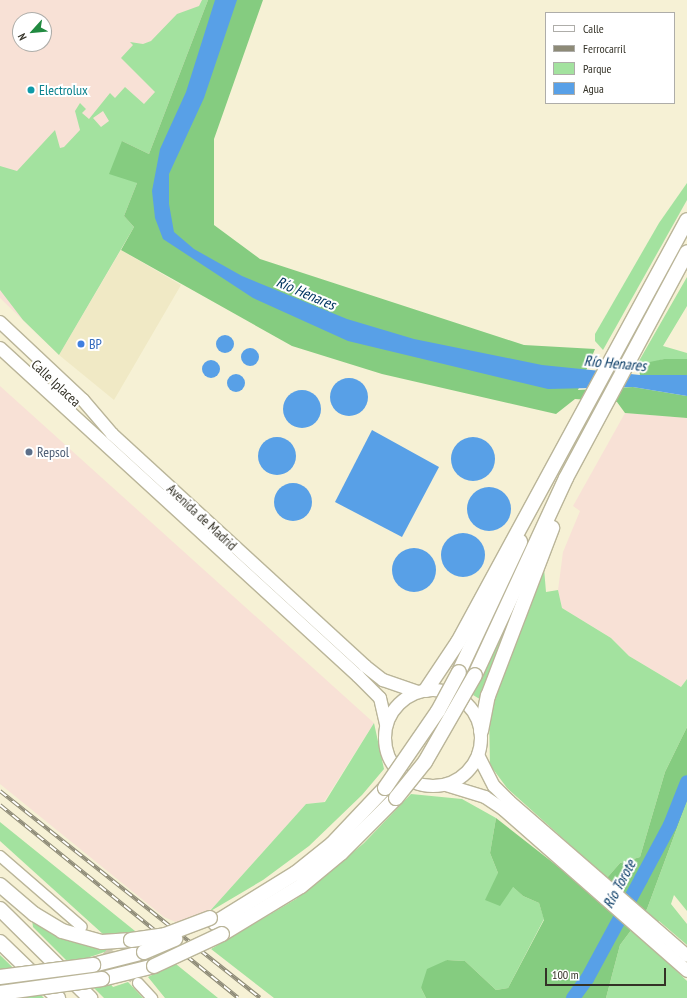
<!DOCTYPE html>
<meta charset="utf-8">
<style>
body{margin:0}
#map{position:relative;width:687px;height:998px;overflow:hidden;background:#f6f1d5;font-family:"PT Sans Narrow",sans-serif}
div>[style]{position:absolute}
.built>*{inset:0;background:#f0e9c5}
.industrial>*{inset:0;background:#f8e1d6}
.green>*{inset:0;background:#a3e29f}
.forest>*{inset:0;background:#85cc80}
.water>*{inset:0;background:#58a0e7}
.round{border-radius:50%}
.river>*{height:14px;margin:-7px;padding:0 7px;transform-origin:7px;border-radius:7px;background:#58a0e7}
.minor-tunnel>*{height:10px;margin-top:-5px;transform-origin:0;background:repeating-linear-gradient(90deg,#cfcbb2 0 10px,transparent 0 15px)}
.roads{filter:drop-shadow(1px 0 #bab599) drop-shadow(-1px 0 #bab599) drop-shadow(0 1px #bab599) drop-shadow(0 -1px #bab599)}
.minor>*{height:10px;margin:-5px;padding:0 5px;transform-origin:5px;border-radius:5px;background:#fff}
.major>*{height:12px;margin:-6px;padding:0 6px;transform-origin:6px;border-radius:6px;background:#fff}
.major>.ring{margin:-6px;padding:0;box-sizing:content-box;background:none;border:12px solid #fff;border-radius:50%}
.highway>*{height:14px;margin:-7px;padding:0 7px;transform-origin:7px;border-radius:7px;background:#fff}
.rail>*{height:4px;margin-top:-2px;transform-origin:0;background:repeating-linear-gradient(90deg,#fff 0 8px,#8d8a77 0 16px);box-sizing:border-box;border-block:1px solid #8d8a77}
.bridges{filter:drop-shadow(1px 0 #bab599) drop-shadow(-1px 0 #bab599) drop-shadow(0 1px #bab599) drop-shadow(0 -1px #bab599)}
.highway-bridge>*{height:14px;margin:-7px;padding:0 7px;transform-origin:7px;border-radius:7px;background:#fff}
.dots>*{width:11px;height:11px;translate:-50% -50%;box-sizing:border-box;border:2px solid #fff;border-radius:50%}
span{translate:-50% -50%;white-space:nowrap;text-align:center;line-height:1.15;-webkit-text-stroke:4px #fff;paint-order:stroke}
.culture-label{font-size:14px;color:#0d838f}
.left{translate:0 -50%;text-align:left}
.shop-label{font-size:14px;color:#366cbe}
.street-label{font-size:14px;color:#343227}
.service-label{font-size:14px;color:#4e5e75}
.water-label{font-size:15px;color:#003561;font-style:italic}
.legend{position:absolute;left:545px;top:12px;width:130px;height:92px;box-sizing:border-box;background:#fff;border:1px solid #aeada9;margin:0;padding:5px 7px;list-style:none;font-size:12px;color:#343227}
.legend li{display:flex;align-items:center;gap:8px;height:20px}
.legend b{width:20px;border:1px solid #aeada9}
.north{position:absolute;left:12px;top:12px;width:40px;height:40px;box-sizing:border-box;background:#fff;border:1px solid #aeada9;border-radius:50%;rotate:243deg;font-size:11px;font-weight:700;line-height:16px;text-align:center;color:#343227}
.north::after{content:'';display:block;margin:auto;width:14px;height:18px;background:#218a40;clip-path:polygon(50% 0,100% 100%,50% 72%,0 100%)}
.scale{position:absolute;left:545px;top:968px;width:121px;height:18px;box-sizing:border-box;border:2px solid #343227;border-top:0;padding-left:5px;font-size:12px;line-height:14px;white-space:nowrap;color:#343227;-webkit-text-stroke:3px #fff;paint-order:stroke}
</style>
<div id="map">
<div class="built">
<div style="clip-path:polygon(121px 250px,181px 285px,114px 400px,59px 355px)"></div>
</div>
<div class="industrial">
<div style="clip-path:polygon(evenodd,0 0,208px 0,134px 227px,59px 355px,0 298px,0 0,20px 20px,44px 20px,44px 44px,20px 44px,20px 20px)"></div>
<div style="clip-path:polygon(0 386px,374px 723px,324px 802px,306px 804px,209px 912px,178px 923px,164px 917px,0 784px)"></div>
<div style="clip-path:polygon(625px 413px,687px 418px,687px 679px,681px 687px,629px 656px,611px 638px,562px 608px,558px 590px,563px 552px,580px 511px,573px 506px)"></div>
</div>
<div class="green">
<div style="clip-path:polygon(evenodd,202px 0,208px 0,149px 154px,122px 141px,137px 183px,124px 216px,134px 227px,59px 355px,23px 320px,0 290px,0 166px,17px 171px,55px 130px,60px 148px,64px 147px,80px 130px,75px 111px,80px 103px,86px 109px,82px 113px,89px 119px,110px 93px,115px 98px,125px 87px,144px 104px,155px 92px,121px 58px,133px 45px,130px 42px,143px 44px,151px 41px,177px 14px,199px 6px,202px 0,103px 111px,109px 121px,101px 127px,93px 118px,103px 111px)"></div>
<div style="clip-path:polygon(687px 183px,687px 200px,603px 350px,595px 341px,595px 334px,659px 223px)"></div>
<div style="clip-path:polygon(687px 277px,687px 306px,663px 346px,687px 353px,687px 359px,664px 359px,635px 368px)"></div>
<div style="clip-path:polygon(532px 568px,483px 701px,473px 695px)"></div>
<div style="clip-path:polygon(544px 568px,546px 592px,558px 590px,562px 608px,611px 638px,629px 656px,681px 687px,687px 679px,687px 727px,665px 772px,640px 857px,620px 863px,607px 878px,507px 788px,490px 765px,489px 711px)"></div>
<div style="clip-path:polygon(374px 723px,384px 769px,362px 795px,309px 846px,263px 880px,209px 912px,306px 804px,325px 802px)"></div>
<div style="clip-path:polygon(411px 794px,462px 799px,496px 818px,490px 853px,498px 873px,523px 896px,539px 903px,544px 919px,508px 988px,496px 990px,465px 961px,447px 960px,421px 988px,426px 998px,274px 998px,211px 949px,296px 899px,325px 876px,364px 843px)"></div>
<div style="clip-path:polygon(687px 801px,687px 911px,674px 895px,671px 904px,687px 924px,687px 945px,659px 921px,644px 940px,687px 981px,687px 998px,606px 998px,620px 945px,647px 909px)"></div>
<div style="clip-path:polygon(0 822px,218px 998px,165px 998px,148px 977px,166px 968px,127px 933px,104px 935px,0 841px)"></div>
<div style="clip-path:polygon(32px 920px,86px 944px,116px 948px,90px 957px,113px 987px,128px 982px,143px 998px,104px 998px,33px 927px)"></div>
<div style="clip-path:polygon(0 955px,44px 998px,0 998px)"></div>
</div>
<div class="forest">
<div style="clip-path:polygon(208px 0,263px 0,214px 139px,214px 225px,260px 259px,524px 345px,595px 349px,578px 390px,633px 387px,687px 396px,687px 418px,625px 413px,617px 402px,575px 399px,556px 414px,382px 374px,292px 346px,121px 250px,134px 227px,124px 216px,137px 183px,109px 174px,122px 141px,149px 154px)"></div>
<div style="clip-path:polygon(664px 359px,687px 359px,687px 375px,640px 375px,639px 369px,645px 363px)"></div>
<div style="clip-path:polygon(687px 727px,687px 801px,647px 909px,620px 945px,606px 998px,426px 998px,421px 988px,427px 969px,447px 960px,465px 961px,496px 990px,508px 988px,544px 920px,539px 903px,523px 896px,513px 887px,500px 906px,485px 900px,498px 873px,490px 853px,496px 818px,593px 894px,620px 863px,640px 857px,665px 772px)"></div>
</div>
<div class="water">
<div style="clip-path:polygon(215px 0,237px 0,204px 98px,169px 174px,169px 204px,174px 232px,194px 249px,242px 276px,347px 319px,414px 339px,542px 365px,640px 375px,687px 375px,687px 396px,633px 387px,548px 389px,348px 341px,253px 298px,163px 239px,155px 218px,152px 191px,160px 149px,186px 92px)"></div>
<div class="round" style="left:216px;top:335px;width:18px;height:18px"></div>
<div class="round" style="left:241px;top:348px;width:18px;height:18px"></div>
<div class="round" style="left:202px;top:360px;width:18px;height:18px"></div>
<div class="round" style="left:227px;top:374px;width:18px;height:18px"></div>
<div class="round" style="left:330px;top:378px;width:38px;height:38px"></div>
<div class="round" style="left:283px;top:390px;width:38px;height:38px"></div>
<div style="clip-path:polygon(372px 430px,439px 467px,402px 537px,335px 502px)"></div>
<div class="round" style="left:258px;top:437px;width:38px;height:38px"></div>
<div class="round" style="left:451px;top:437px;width:44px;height:44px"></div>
<div class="round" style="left:274px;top:483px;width:38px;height:38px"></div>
<div class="round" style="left:467px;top:487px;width:44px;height:44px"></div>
<div class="round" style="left:441px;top:533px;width:44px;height:44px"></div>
<div class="round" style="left:392px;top:548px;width:44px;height:44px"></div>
</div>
<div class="river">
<div style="left:573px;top:998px;width:24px;rotate:-54deg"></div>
<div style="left:587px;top:979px;width:114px;rotate:-61.6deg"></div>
<div style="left:641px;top:879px;width:61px;rotate:-61.8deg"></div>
<div style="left:670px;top:825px;width:46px;rotate:-68.4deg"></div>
</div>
<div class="minor-tunnel">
<div style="left:95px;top:940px;width:61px;rotate:45deg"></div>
</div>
<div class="roads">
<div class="minor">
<div style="left:0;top:856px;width:108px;rotate:40.9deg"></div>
<div style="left:138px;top:983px;width:21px;rotate:47deg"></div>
</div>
<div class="major">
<div style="left:0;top:322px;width:114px;rotate:43.2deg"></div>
<div style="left:83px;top:400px;width:45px;rotate:49.5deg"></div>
<div style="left:112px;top:434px;width:343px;rotate:42.5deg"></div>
<div style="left:365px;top:666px;width:23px;rotate:38deg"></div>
<div style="left:383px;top:680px;width:36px;rotate:19deg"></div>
<div style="left:0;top:348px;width:486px;rotate:42.5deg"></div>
<div style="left:358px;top:676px;width:31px;rotate:45deg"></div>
<div style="left:380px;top:698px;width:28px;rotate:77deg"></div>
<div class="ring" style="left:385px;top:690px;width:84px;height:84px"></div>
<div style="left:478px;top:755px;width:35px;rotate:63deg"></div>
<div style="left:494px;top:786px;width:21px;rotate:45deg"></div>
<div style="left:509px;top:801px;width:236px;rotate:41deg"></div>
<div style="left:446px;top:785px;width:41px;rotate:17.1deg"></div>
<div style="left:485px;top:797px;width:23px;rotate:34deg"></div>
<div style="left:504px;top:810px;width:244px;rotate:41.3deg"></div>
</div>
<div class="highway">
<div style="left:459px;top:672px;width:144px;rotate:-64.9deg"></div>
<div style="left:475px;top:675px;width:217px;rotate:-65.2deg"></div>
<div style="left:566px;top:478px;width:256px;rotate:-61.8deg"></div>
<div style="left:426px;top:690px;width:58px;rotate:-56.3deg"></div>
<div style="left:458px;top:642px;width:480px;rotate:-61.5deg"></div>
<div style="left:481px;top:731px;width:36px;rotate:-79deg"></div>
<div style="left:488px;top:696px;width:180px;rotate:-69.1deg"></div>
<div style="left:0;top:885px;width:45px;rotate:40.5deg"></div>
<div style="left:34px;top:914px;width:33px;rotate:31deg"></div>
<div style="left:62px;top:931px;width:41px;rotate:15.4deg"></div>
<div style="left:102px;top:942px;width:29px;rotate:-4deg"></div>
<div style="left:0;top:909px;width:127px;rotate:44.7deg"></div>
<div style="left:215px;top:923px;width:95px;rotate:-31.7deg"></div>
<div style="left:296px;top:873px;width:46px;rotate:-38.9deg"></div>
<div style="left:332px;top:844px;width:77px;rotate:-46.6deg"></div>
<div style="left:222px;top:934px;width:92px;rotate:-31.3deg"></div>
<div style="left:301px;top:886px;width:52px;rotate:-39.5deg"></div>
<div style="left:341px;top:853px;width:78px;rotate:-45deg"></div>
<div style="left:0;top:942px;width:81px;rotate:44deg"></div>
<div style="left:93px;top:965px;width:53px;rotate:-14.3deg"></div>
<div style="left:102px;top:979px;width:54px;rotate:-14deg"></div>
</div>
</div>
<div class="rail">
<div style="left:0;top:791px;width:332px;rotate:38.5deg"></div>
<div style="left:0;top:805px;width:306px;rotate:39deg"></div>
</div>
<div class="bridges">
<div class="highway-bridge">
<div style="left:385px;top:788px;width:93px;rotate:-55.5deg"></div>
<div style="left:438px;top:711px;width:44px;rotate:-61.7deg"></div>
<div style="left:396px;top:798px;width:46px;rotate:-51.1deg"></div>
<div style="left:425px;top:762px;width:100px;rotate:-60.1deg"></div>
<div style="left:131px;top:940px;width:34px;rotate:-8deg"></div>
<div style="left:165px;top:935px;width:48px;rotate:-20.7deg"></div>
<div style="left:144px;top:952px;width:34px;rotate:-23deg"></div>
<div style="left:154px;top:966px;width:75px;rotate:-25.2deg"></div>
<div style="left:0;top:977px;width:94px;rotate:-7.4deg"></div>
<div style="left:0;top:993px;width:103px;rotate:-7.8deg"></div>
</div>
</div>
<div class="dots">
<div style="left:31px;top:90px;background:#0f9aa8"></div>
<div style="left:81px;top:344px;background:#3f7fe0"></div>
<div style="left:29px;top:452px;background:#5c6f8a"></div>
</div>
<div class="culture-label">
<span class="left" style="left:39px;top:90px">Electrolux</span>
</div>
<div class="shop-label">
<span class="left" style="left:89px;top:344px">BP</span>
</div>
<div class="street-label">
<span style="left:56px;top:383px;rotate:43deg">Calle Iplacea</span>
<span style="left:202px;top:517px;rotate:43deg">Avenida de Madrid</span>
</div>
<div class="service-label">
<span class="left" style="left:37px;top:452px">Repsol</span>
</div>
<div class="water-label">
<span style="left:306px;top:293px;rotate:23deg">Río Henares</span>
<span style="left:615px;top:363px;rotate:5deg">Río Henares</span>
<span style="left:619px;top:884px;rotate:-62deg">Río Torote</span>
</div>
<ul class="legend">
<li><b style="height:5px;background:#fff"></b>Calle</li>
<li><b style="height:5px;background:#8d8a77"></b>Ferrocarril</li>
<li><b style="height:11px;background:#a3e29f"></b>Parque</li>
<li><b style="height:11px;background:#58a0e7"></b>Agua</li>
</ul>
<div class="north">N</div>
<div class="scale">100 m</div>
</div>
